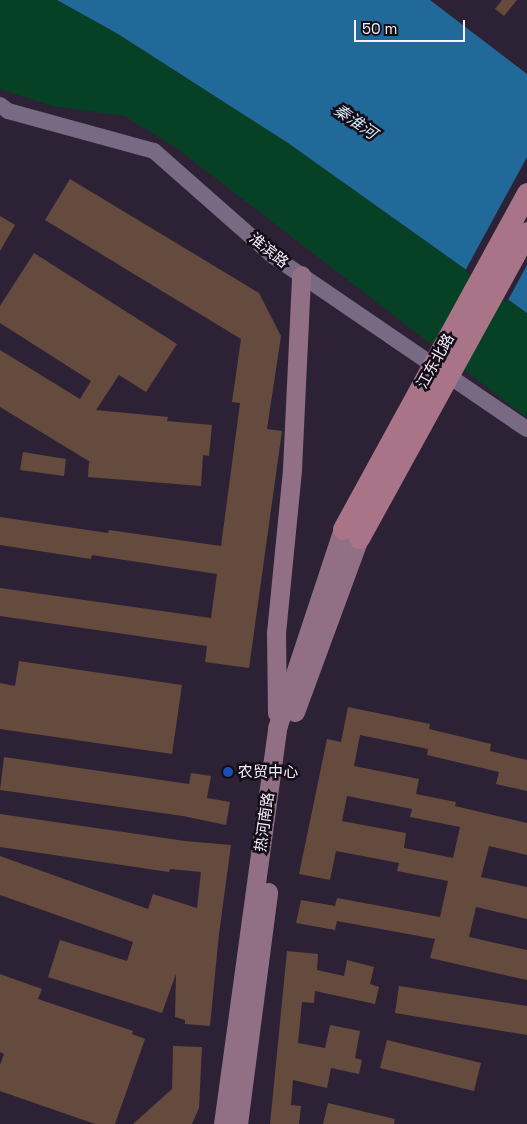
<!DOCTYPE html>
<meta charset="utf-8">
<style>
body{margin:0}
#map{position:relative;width:527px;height:1124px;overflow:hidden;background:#2d2136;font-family:"Space Grotesk","Noto Sans SC",sans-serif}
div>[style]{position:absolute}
.green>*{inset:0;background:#064126}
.water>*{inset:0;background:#216999}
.pier>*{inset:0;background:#2d2136}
.building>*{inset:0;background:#654b3d}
.tertiary>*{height:16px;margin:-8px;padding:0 8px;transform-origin:8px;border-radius:8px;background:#796a83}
.secondary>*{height:19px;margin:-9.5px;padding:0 9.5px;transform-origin:9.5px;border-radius:9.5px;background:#916f85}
.primary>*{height:21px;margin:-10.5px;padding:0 10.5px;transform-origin:10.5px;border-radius:10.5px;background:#aa7488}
.dots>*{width:14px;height:14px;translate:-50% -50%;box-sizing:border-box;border:2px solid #130d17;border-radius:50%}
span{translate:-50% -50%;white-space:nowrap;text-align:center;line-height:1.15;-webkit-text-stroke:5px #130d17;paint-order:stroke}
.street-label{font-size:15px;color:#f8f0fe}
.poi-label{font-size:15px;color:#f8f0fe}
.left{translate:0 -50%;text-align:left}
.water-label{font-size:16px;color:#d1e5f6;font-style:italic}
.scale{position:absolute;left:354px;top:20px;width:111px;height:22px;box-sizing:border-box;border:2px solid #f8f0fe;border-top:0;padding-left:6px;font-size:15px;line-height:18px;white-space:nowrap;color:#f8f0fe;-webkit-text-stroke:4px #130d17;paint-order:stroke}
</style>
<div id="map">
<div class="green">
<div style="clip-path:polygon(0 0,57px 0,118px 34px,288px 143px,527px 313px,527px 418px,175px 147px,124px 116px,52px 106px,0 89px)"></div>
</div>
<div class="water">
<div style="clip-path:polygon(57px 0,430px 0,527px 74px,527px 313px,288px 143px,118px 34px)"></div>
</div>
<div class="pier">
<div style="clip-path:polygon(527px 157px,527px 265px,507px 302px,465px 271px)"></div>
</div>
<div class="building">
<div style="clip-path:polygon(502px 0,517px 0,504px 16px,495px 9px)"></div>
<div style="clip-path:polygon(70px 179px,259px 293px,281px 336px,267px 429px,282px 431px,249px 668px,205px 662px,207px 646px,0 616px,0 588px,211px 618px,217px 574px,92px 555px,91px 559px,0 545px,0 517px,108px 533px,109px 530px,221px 546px,240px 403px,232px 402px,241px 339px,45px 220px)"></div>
<div style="clip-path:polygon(0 216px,15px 225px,0 251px)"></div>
<div style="clip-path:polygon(34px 253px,177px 344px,146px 392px,119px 375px,96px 410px,168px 417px,167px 421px,212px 425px,209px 456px,203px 455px,201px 486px,88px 477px,89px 462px,92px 463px,0 407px,0 350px,80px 399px,91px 381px,0 323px,0 306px)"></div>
<div style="clip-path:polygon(23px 452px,66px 459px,64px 476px,20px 470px)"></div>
<div style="clip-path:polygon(19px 661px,182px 685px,172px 754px,0 729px,0 683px,15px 686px)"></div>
<div style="clip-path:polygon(evenodd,348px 707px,430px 724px,429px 729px,491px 744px,490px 751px,527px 760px,527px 791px,496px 784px,499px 772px,427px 755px,428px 749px,360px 735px,354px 766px,419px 779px,416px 794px,456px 802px,455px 806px,527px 823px,527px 855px,489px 846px,481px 877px,527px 887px,527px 919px,476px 907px,469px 937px,527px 950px,527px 980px,430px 958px,435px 939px,337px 921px,335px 930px,296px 923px,301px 900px,335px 906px,337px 898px,440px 917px,448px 881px,397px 871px,399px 863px,336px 851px,330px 880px,299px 874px,327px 739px,341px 742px,348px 707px,347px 796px,412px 809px,410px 817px,460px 827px,453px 858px,404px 848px,406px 833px,342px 821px,347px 796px)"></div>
<div style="clip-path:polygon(4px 757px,189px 784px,191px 773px,211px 776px,207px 798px,230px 802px,226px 825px,183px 816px,0 790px)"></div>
<div style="clip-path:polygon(0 814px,185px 841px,231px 845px,219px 934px,210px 1026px,185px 1024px,185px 1020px,175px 1017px,176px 974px,162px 1013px,48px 977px,60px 940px,127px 961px,133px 942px,0 895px,0 856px,148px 909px,153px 894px,197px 908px,201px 872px,170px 869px,169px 872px,0 847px)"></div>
<div style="clip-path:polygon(287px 951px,318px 954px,317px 970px,344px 976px,347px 960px,374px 967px,370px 984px,379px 987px,375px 1004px,315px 991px,314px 1003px,302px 1002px,298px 1043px,325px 1048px,330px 1025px,360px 1031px,355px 1058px,362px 1060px,359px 1074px,331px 1068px,327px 1088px,293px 1080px,291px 1105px,301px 1106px,299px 1124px,270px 1124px)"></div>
<div style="clip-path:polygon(0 974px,42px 989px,38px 999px,133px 1031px,132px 1034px,145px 1039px,115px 1124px,95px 1124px,0 1091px,0 1065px,4px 1054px,0 1052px)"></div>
<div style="clip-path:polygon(399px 986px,527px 1006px,527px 1035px,395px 1013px)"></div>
<div style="clip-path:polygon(387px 1040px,481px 1063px,474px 1091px,380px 1068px)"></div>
<div style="clip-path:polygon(173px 1046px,202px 1047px,199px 1108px,192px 1124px,133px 1124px,172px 1089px)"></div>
<div style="clip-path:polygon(328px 1103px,395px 1119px,394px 1124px,323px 1124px)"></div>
</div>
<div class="tertiary">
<div style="left:0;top:105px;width:10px;rotate:37deg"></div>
<div style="left:8px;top:111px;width:151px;rotate:15.3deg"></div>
<div style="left:154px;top:151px;width:159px;rotate:41.4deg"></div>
<div style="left:273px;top:256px;width:307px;rotate:34.3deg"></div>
</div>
<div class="secondary">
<div style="left:295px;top:712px;width:185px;rotate:-69.8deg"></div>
<div style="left:277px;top:713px;width:80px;rotate:-90.7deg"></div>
<div style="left:276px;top:633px;width:165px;rotate:-84.4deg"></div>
<div style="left:292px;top:469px;width:194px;rotate:-87.3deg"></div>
<div style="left:223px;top:1124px;width:400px;rotate:-82.2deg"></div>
<div style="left:277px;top:728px;width:210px;rotate:-71.7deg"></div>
<div style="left:238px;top:1124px;width:234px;rotate:-82.6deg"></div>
</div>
<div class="primary">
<div style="left:343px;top:529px;width:383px;rotate:-61.3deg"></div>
<div style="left:359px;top:538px;width:349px;rotate:-61.2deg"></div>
</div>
<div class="dots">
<div style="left:228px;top:772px;background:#1a4fb4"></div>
</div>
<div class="street-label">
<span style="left:269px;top:250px;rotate:39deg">淮滨路</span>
<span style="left:435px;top:361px;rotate:-61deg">江东北路</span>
<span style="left:264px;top:822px;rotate:-82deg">热河南路</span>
</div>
<div class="poi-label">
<span class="left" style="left:238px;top:772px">农贸中心</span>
</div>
<div class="water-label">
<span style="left:355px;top:122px;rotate:35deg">秦淮河</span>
</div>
<div class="scale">50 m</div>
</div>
